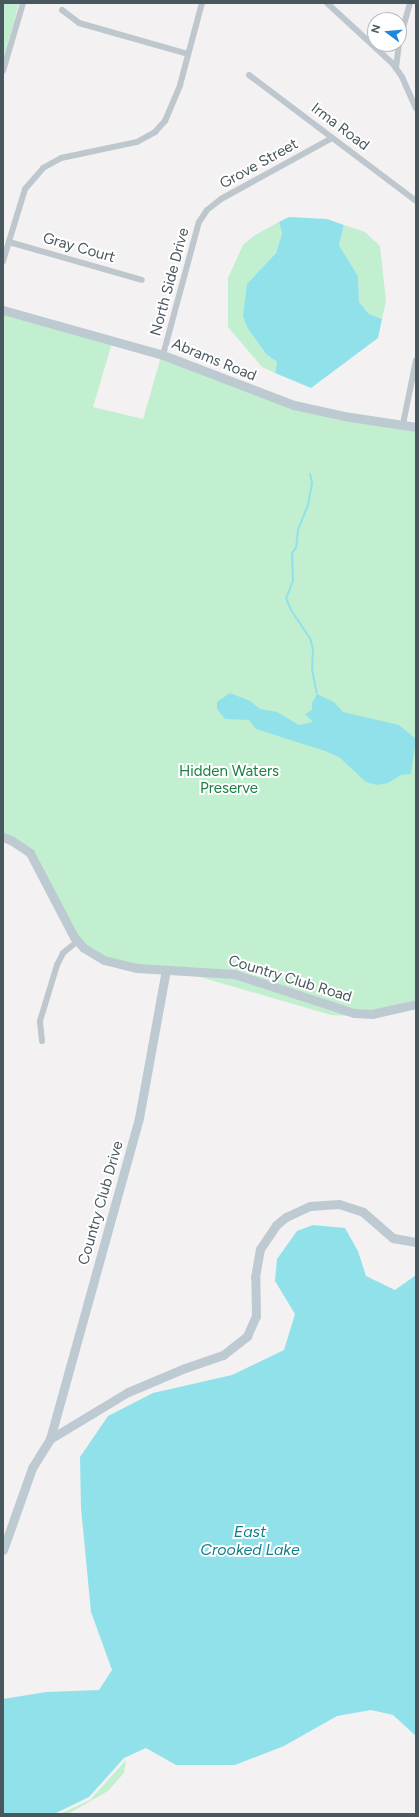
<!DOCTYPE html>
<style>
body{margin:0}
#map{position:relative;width:419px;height:1817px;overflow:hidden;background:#f4f1f2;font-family:Figtree,sans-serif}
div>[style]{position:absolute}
.green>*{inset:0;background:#c2efcf}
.water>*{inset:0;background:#91e1ea}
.stream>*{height:2px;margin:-1px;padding:0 1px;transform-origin:1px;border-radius:1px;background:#91e1ea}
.street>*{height:6px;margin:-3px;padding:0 3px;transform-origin:3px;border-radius:3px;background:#bdc7cd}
.secondary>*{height:9px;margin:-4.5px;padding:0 4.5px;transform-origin:4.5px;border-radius:4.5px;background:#becad2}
span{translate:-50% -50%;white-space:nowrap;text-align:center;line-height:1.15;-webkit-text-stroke:4px #fff;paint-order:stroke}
.street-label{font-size:15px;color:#49575e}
.park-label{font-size:15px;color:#1a8043}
.water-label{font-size:16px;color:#117f8b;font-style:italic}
.frame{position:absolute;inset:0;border:4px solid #49575e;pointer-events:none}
.north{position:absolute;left:367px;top:12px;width:40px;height:40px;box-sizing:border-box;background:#fff;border:1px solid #b6bcbf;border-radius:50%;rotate:286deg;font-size:11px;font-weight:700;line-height:16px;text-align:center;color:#49575e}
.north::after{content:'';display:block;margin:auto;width:14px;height:18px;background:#1f87e0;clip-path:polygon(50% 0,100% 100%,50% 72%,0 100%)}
</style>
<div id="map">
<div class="green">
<div style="clip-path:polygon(3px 3px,19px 3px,3px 62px)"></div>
<div style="clip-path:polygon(279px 222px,282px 232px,276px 253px,260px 270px,248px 329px,266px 354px,277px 362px,275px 373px,262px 367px,228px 327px,228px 278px,243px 245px,255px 235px)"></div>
<div style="clip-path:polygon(344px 225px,365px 232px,380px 246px,386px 301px,382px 319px,369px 314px,359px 302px,358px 276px,339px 245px)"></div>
<div style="clip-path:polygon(3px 313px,112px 343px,93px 407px,143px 419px,161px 357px,293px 408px,416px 430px,416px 1000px,371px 1011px,355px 1010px,234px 971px,138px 965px,111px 959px,87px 946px,77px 935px,32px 851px,13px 837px,3px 834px)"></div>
<div style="clip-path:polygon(190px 974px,233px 977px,352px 1016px,331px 1015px)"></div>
<div style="clip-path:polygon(126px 1760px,124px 1773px,108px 1791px,68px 1814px,60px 1814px,90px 1800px)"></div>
</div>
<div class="water">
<div style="clip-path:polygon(289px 217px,327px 219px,344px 225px,339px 245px,358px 276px,359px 302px,369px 314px,382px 319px,378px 338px,311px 388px,275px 373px,277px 362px,266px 354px,248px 329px,243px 316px,247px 284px,276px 253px,282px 233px,279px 222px)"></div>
<div style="clip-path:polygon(230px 693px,250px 701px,260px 709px,277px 712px,299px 725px,313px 722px,305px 714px,312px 710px,312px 703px,317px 694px,334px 702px,343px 712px,399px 725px,416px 739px,411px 774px,401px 775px,388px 783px,377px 785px,366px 782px,339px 757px,325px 751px,256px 729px,249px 720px,225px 719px,217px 709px,217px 702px)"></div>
<div style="clip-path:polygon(313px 1225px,345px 1228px,358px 1251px,366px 1276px,395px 1290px,416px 1275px,416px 1736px,393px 1715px,371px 1710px,337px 1716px,284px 1746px,235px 1765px,176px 1765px,146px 1748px,124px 1758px,89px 1797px,54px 1814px,3px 1814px,3px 1699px,46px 1692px,99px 1690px,112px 1670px,91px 1612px,81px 1508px,80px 1457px,108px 1416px,153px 1393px,232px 1375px,284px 1350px,295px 1314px,275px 1281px,277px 1259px,297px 1231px)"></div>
</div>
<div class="stream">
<div style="left:310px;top:474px;width:9px;rotate:77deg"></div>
<div style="left:312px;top:483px;width:22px;rotate:100deg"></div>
<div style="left:308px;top:505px;width:27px;rotate:112deg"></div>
<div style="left:298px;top:530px;width:18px;rotate:96deg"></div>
<div style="left:296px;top:548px;width:6px;rotate:129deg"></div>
<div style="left:292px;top:553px;width:28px;rotate:88deg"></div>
<div style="left:293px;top:581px;width:18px;rotate:112deg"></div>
<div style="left:286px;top:598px;width:13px;rotate:67deg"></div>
<div style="left:291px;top:610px;width:34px;rotate:56deg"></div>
<div style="left:310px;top:638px;width:11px;rotate:75deg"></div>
<div style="left:313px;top:649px;width:20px;rotate:93deg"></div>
<div style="left:312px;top:669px;width:25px;rotate:79deg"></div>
</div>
<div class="street">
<div style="left:327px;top:3px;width:90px;rotate:42.7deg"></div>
<div style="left:393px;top:64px;width:16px;rotate:55deg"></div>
<div style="left:402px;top:77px;width:34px;rotate:66deg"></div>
<div style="left:62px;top:10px;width:21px;rotate:37deg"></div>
<div style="left:79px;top:23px;width:113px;rotate:15.9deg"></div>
<div style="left:399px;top:42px;width:41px;rotate:-74.2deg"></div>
<div style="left:396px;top:68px;width:24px;rotate:-83deg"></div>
<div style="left:3px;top:71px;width:71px;rotate:-73.6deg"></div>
<div style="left:249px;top:75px;width:209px;rotate:37deg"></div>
<div style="left:9px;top:242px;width:138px;rotate:15.9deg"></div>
<div style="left:3px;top:261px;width:75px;rotate:-73deg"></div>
<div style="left:25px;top:189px;width:28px;rotate:-49deg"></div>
<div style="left:43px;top:168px;width:21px;rotate:-29deg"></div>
<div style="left:61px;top:158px;width:78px;rotate:-11.9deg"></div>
<div style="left:137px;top:142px;width:21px;rotate:-29deg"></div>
<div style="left:155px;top:132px;width:15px;rotate:-48deg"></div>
<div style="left:165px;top:121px;width:39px;rotate:-67deg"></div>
<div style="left:180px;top:85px;width:85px;rotate:-75deg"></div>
<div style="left:163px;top:355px;width:138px;rotate:-74.9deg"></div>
<div style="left:199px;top:222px;width:14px;rotate:-56deg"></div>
<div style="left:207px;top:210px;width:18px;rotate:-38deg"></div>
<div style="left:221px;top:199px;width:127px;rotate:-28.8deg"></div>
<div style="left:403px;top:424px;width:65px;rotate:-78.5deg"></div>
<div style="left:42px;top:1041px;width:20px;rotate:-96deg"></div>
<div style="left:40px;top:1021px;width:59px;rotate:-73.1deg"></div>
<div style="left:57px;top:965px;width:13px;rotate:-63deg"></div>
<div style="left:63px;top:953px;width:19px;rotate:-39deg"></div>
</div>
<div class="secondary">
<div style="left:3px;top:310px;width:166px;rotate:15.7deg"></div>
<div style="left:163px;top:355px;width:140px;rotate:20.9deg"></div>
<div style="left:294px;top:405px;width:51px;rotate:12.4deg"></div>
<div style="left:344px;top:416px;width:73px;rotate:8.7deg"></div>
<div style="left:3px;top:837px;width:9px;rotate:21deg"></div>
<div style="left:11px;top:840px;width:23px;rotate:34deg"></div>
<div style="left:30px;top:853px;width:95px;rotate:62.4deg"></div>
<div style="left:74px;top:937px;width:15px;rotate:48deg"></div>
<div style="left:84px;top:948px;width:23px;rotate:31deg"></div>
<div style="left:104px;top:960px;width:34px;rotate:14deg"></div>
<div style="left:137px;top:968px;width:97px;rotate:3.5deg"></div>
<div style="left:234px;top:974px;width:126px;rotate:18deg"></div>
<div style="left:354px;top:1013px;width:18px;rotate:3deg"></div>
<div style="left:372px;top:1014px;width:45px;rotate:-12.8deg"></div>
<div style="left:50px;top:1439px;width:333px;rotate:-74.5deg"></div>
<div style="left:139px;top:1118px;width:150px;rotate:-79.7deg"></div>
<div style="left:3px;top:1550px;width:87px;rotate:-70.5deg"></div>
<div style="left:32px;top:1468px;width:34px;rotate:-58deg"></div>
<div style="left:50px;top:1439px;width:91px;rotate:-31.1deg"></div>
<div style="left:128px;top:1392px;width:62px;rotate:-22.8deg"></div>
<div style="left:185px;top:1368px;width:40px;rotate:-18.9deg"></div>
<div style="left:223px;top:1355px;width:31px;rotate:-38deg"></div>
<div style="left:247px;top:1336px;width:22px;rotate:-66deg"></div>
<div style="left:256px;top:1316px;width:39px;rotate:-91deg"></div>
<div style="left:255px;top:1277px;width:28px;rotate:-80deg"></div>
<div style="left:260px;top:1249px;width:29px;rotate:-56deg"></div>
<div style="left:276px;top:1225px;width:13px;rotate:-39deg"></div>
<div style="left:286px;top:1217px;width:26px;rotate:-25deg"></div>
<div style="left:310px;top:1206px;width:29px;rotate:-4deg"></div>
<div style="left:339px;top:1204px;width:25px;rotate:18deg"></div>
<div style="left:363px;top:1212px;width:40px;rotate:41deg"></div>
<div style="left:393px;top:1238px;width:23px;rotate:10deg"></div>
</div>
<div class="street-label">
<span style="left:340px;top:127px;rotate:37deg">Irma Road</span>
<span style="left:259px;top:164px;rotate:-29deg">Grove Street</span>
<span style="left:79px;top:248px;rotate:16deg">Gray Court</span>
<span style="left:170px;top:282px;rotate:-75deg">North Side Drive</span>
<span style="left:214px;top:360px;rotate:22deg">Abrams Road</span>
<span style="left:290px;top:979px;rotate:17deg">Country Club Road</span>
<span style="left:101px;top:1203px;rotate:-74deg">Country Club Drive</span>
</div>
<div class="park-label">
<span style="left:229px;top:780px">Hidden Waters<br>Preserve</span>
</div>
<div class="water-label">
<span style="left:250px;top:1541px">East<br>Crooked Lake</span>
</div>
<div class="frame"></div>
<div class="north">N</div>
</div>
